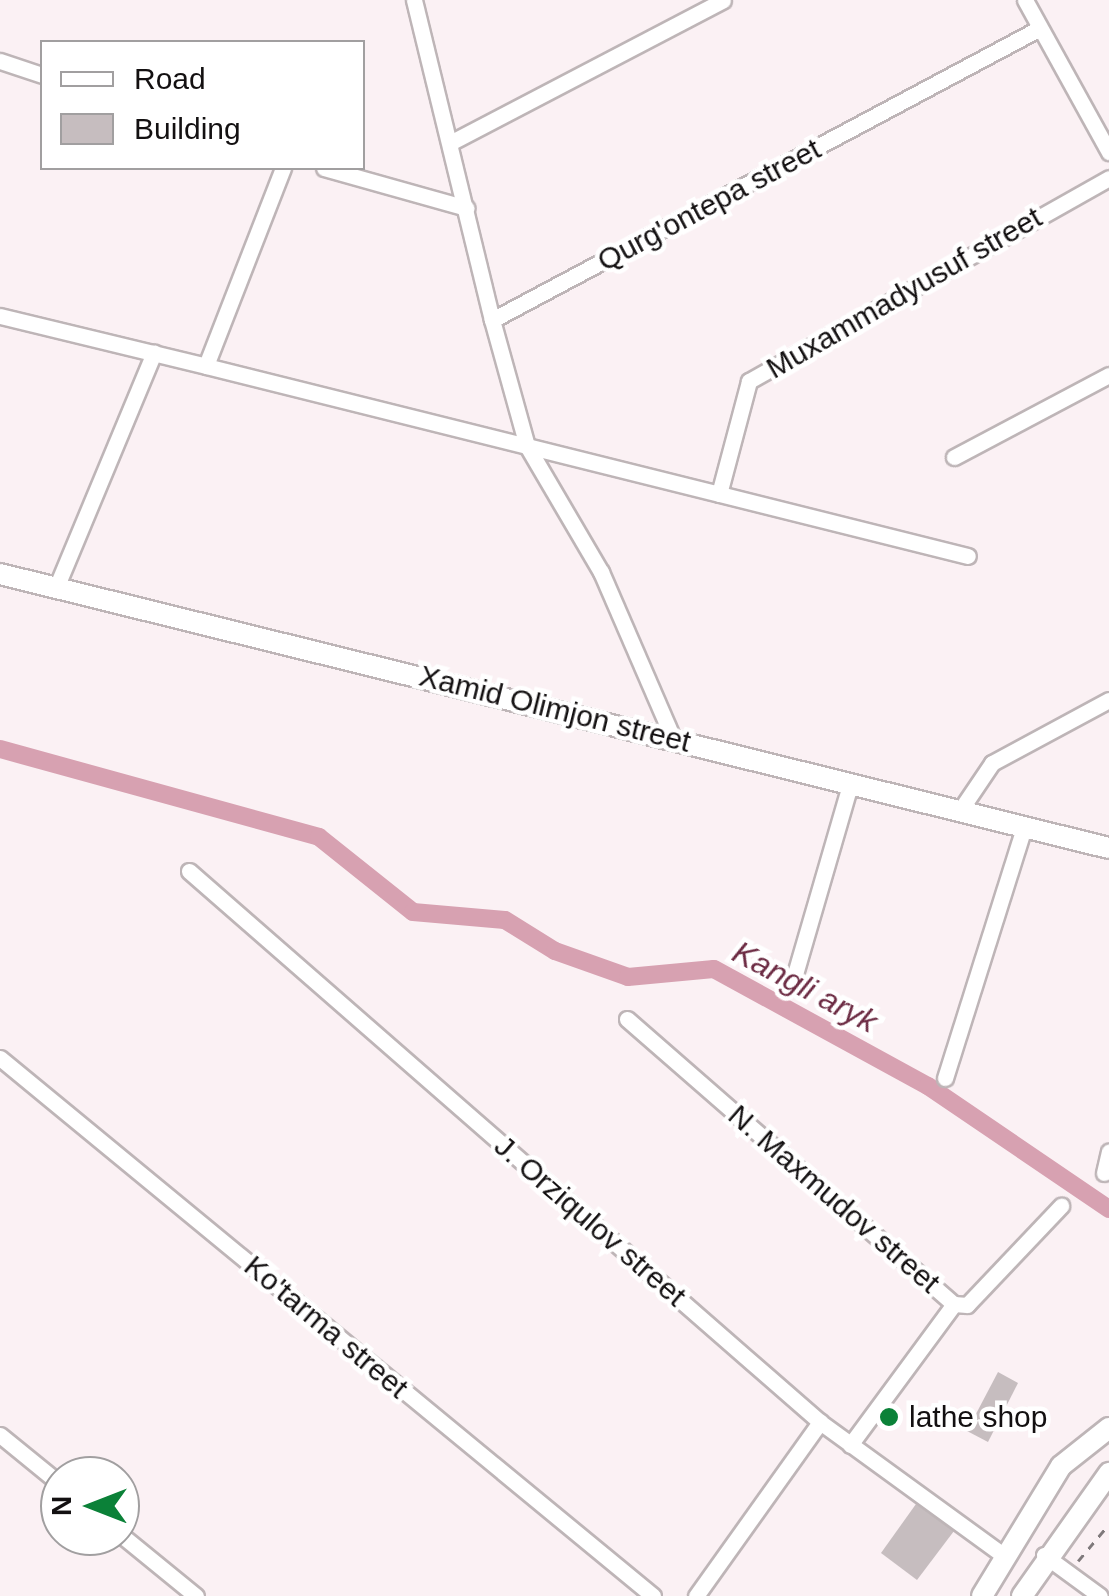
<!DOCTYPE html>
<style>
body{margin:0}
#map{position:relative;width:1109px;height:1596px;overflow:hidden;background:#fbf1f4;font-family:Arial,sans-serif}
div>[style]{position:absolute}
.canal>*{height:18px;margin:-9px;padding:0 9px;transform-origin:9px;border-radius:9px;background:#d7a1b1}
.building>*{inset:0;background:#c6bdbf}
.path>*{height:2.5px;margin-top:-1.25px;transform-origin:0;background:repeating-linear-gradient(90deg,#7f797b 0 8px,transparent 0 16px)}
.roads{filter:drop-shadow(2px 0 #beb5b7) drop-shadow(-2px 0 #beb5b7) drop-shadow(0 2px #beb5b7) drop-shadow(0 -2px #beb5b7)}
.minor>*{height:15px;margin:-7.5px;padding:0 7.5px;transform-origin:7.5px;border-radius:7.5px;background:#fff}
.major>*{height:20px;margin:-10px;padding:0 10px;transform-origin:10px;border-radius:10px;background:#fff}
.dots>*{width:28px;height:28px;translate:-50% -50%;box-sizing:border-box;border:5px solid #fff;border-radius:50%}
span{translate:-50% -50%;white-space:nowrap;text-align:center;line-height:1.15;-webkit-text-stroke:9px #fff;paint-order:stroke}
.street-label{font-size:30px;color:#131011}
.poi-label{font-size:30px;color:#131011}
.left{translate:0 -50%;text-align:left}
.water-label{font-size:32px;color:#6c2b43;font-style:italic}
.legend{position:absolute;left:40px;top:40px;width:325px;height:130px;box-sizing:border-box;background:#fff;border:2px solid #a19fa0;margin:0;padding:12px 18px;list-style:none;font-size:30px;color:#131011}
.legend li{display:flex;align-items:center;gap:20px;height:50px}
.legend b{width:50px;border:2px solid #a19fa0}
.north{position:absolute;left:40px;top:1456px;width:100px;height:100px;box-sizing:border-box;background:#fff;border:2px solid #a19fa0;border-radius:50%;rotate:270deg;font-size:28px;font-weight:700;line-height:40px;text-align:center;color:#131011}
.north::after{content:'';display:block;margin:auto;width:35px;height:45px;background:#0b8138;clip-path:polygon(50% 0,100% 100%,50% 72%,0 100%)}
</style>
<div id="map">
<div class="canal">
<div style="left:0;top:749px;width:331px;rotate:15.4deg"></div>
<div style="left:319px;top:837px;width:120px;rotate:38.6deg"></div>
<div style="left:413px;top:912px;width:92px;rotate:5deg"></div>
<div style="left:505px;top:920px;width:59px;rotate:31.8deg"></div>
<div style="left:555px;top:951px;width:77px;rotate:19.6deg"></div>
<div style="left:628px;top:977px;width:86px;rotate:-5.3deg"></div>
<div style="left:714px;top:969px;width:244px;rotate:28.7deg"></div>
<div style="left:928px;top:1086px;width:219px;rotate:34.2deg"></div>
</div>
<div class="building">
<div style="clip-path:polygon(998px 1372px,1018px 1383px,988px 1442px,967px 1431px)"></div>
<div style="clip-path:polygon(916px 1504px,954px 1531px,917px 1580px,881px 1553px)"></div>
</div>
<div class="path">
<div style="left:1078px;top:1561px;width:48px;rotate:-50deg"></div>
</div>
<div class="roads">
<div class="minor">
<div style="left:414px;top:0;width:329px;rotate:76.3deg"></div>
<div style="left:1025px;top:0;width:174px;rotate:61.1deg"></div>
<div style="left:0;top:61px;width:44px;rotate:18.4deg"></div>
<div style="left:450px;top:143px;width:308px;rotate:-27.6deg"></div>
<div style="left:283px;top:168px;width:212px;rotate:111.3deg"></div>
<div style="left:206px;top:366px;width:785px;rotate:14deg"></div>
<div style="left:324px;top:168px;width:148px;rotate:15.7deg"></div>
<div style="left:0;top:316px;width:212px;rotate:13.6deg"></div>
<div style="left:954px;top:457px;width:175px;rotate:-27.9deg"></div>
<div style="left:719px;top:494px;width:117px;rotate:-75.1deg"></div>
<div style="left:749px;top:381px;width:413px;rotate:-29.4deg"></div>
<div style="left:56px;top:588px;width:255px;rotate:-67.4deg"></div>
<div style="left:672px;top:736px;width:179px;rotate:-113.4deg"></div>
<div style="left:601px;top:572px;width:146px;rotate:-120.4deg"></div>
<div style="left:527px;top:446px;width:131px;rotate:-105.5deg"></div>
<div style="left:492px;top:320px;width:621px;rotate:-28.05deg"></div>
<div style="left:959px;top:812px;width:59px;rotate:-56deg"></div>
<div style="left:992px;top:763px;width:133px;rotate:-28.3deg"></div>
<div style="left:189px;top:871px;width:838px;rotate:41.13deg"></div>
<div style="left:820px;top:1422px;width:226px;rotate:36deg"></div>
<div style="left:791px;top:988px;width:211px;rotate:-73.8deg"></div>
<div style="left:627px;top:1019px;width:434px;rotate:41.1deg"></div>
<div style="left:954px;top:1304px;width:175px;rotate:126.4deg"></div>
<div style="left:0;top:1058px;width:846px;rotate:39.48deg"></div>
<div style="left:945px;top:1078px;width:262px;rotate:-72.5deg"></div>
<div style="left:1104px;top:1173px;width:22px;rotate:-77deg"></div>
<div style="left:954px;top:1304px;width:13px;rotate:4deg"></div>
<div style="left:967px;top:1305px;width:137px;rotate:-46.5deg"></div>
<div style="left:0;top:1435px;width:77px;rotate:39.2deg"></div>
<div style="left:120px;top:1534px;width:98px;rotate:39.2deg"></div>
<div style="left:1044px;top:1555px;width:69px;rotate:36.2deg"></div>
<div style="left:696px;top:1596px;width:214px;rotate:-54.5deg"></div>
</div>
<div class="major">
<div style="left:0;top:574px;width:1142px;rotate:13.88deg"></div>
<div style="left:982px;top:1596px;width:152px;rotate:-58.7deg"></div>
<div style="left:1061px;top:1466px;width:61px;rotate:-38.4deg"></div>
<div style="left:1022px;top:1596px;width:151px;rotate:-54.7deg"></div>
</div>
</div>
<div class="dots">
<div style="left:889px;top:1417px;background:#0b8138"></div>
</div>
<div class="street-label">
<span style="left:709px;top:205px;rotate:-28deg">Qurg'ontepa street</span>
<span style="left:904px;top:293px;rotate:-30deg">Muxammadyusuf street</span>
<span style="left:555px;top:709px;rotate:14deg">Xamid Olimjon street</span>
<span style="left:834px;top:1199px;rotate:41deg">N. Maxmudov street</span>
<span style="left:590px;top:1221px;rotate:41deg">J. Orziqulov street</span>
<span style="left:326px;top:1327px;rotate:40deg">Ko'tarma street</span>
</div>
<div class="poi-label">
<span class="left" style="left:909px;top:1417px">lathe shop</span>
</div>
<div class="water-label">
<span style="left:805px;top:987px;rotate:28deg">Kangli aryk</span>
</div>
<ul class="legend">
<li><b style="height:12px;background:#fff"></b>Road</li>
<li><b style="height:28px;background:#c6bdbf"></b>Building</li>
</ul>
<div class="north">N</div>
</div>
